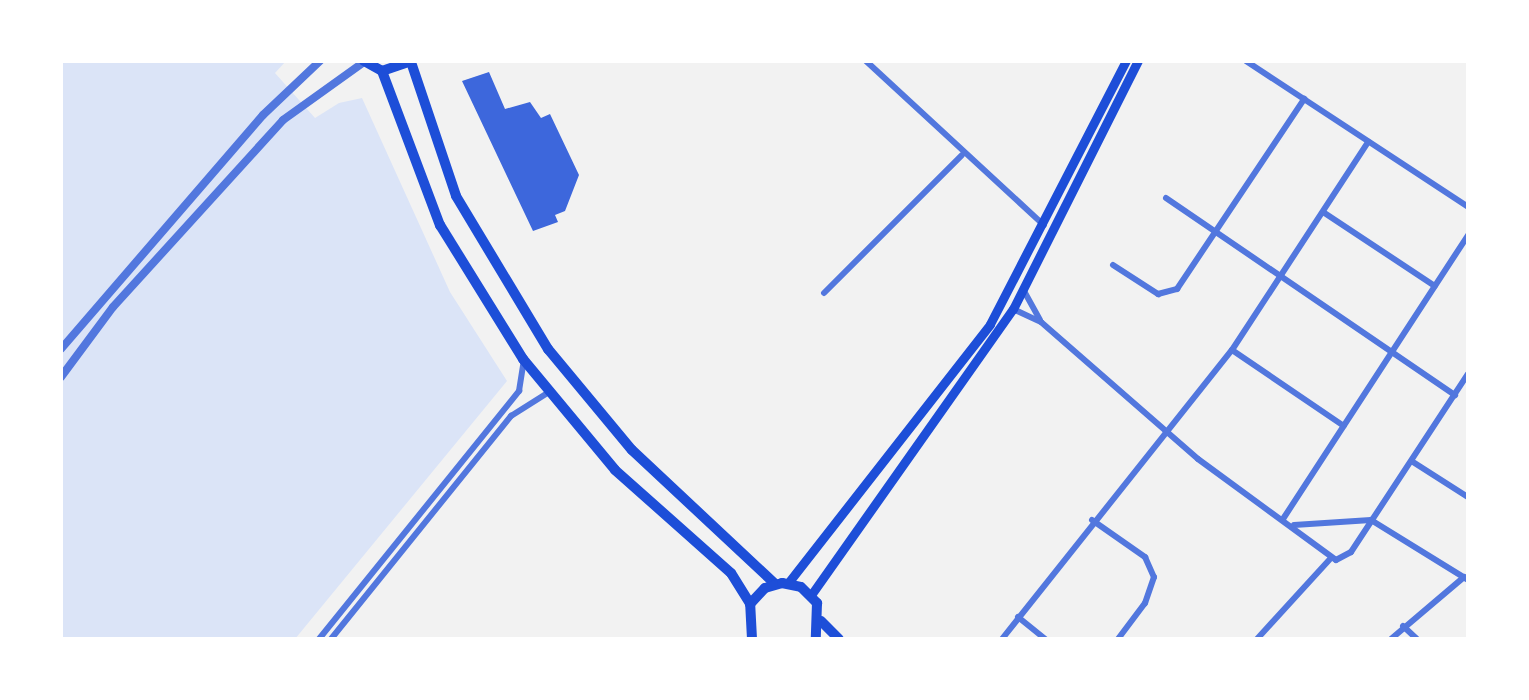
<!DOCTYPE html>
<style>
body{margin:0}
#map{position:relative;width:1529px;height:700px;overflow:hidden;background:#f2f2f2;font-family:Rubik,sans-serif}
div>[style]{position:absolute}
.green>*{inset:0;background:#dbe4f7}
.building>*{inset:0;background:#3d67dc}
.minor>*{height:6px;margin:-3px;padding:0 3px;transform-origin:3px;border-radius:3px;background:#5277de}
.tertiary>*{height:8px;margin:-4px;padding:0 4px;transform-origin:4px;border-radius:4px;background:#5277de}
.secondary>*{height:9px;margin:-4.5px;padding:0 4.5px;transform-origin:4.5px;border-radius:4.5px;background:#1d4ed8}
.trunk>*{height:10px;margin:-5px;padding:0 5px;transform-origin:5px;border-radius:5px;background:#1d4ed8}
span{translate:-50% -50%;white-space:nowrap;text-align:center;line-height:1.15;-webkit-text-stroke:6px #fff;paint-order:stroke}
.frame{position:absolute;inset:0;border:63px solid #fff;pointer-events:none}
</style>
<div id="map">
<div class="green">
<div style="clip-path:polygon(61px 61px,286px 61px,275px 73px,315px 118px,339px 103px,362px 98px,450px 292px,507px 381px,295px 639px,61px 639px)"></div>
</div>
<div class="building">
<div style="clip-path:polygon(489px 72px,505px 109px,530px 102px,541px 118px,550px 114px,579px 175px,565px 211px,555px 215px,558px 222px,533px 231px,462px 81px)"></div>
</div>
<div class="minor">
<div style="left:866px;top:61px;width:242px;rotate:42.7deg"></div>
<div style="left:1246px;top:61px;width:266px;rotate:33.3deg"></div>
<div style="left:1166px;top:198px;width:350px;rotate:34.3deg"></div>
<div style="left:1323px;top:212px;width:134px;rotate:33.5deg"></div>
<div style="left:1113px;top:265px;width:54px;rotate:32.8deg"></div>
<div style="left:1158px;top:294px;width:20px;rotate:-15deg"></div>
<div style="left:1177px;top:289px;width:229px;rotate:-56.2deg"></div>
<div style="left:1024px;top:291px;width:33px;rotate:61deg"></div>
<div style="left:824px;top:293px;width:195px;rotate:-45deg"></div>
<div style="left:1013px;top:309px;width:31px;rotate:25deg"></div>
<div style="left:1041px;top:322px;width:208px;rotate:41.1deg"></div>
<div style="left:1198px;top:459px;width:171px;rotate:36.2deg"></div>
<div style="left:1336px;top:560px;width:17px;rotate:-28deg"></div>
<div style="left:1351px;top:552px;width:213px;rotate:-56.7deg"></div>
<div style="left:1232px;top:350px;width:135px;rotate:34.2deg"></div>
<div style="left:1413px;top:462px;width:65px;rotate:32.5deg"></div>
<div style="left:1283px;top:519px;width:339px;rotate:-56.9deg"></div>
<div style="left:1092px;top:520px;width:65px;rotate:34.9deg"></div>
<div style="left:1145px;top:557px;width:22px;rotate:66deg"></div>
<div style="left:1154px;top:577px;width:28px;rotate:109deg"></div>
<div style="left:1145px;top:603px;width:45px;rotate:126.9deg"></div>
<div style="left:1294px;top:525px;width:77px;rotate:-3.7deg"></div>
<div style="left:1371px;top:520px;width:114px;rotate:31.7deg"></div>
<div style="left:1018px;top:617px;width:35px;rotate:39deg"></div>
<div style="left:1403px;top:626px;width:19px;rotate:43deg"></div>
<div style="left:319px;top:639px;width:319px;rotate:-51.1deg"></div>
<div style="left:519px;top:391px;width:30px;rotate:-81deg"></div>
<div style="left:331px;top:639px;width:287px;rotate:-51.1deg"></div>
<div style="left:511px;top:416px;width:45px;rotate:-32.3deg"></div>
<div style="left:1002px;top:639px;width:369px;rotate:-51.5deg"></div>
<div style="left:1232px;top:350px;width:249px;rotate:-56.8deg"></div>
<div style="left:1257px;top:639px;width:110px;rotate:-47.6deg"></div>
<div style="left:1391px;top:639px;width:96px;rotate:-40.3deg"></div>
</div>
<div class="tertiary">
<div style="left:61px;top:349px;width:309px;rotate:-49.2deg"></div>
<div style="left:263px;top:115px;width:79px;rotate:-43.5deg"></div>
<div style="left:61px;top:377px;width:87px;rotate:-53.4deg"></div>
<div style="left:113px;top:307px;width:253px;rotate:-47.7deg"></div>
<div style="left:283px;top:120px;width:100px;rotate:-35.6deg"></div>
</div>
<div class="secondary">
<div style="left:788px;top:583px;width:328px;rotate:-52deg"></div>
<div style="left:990px;top:324px;width:296px;rotate:-62.7deg"></div>
<div style="left:811px;top:595px;width:350px;rotate:-54.8deg"></div>
<div style="left:1013px;top:309px;width:278px;rotate:-63.3deg"></div>
</div>
<div class="trunk">
<div style="left:364px;top:61px;width:21px;rotate:29deg"></div>
<div style="left:382px;top:71px;width:31px;rotate:-19deg"></div>
<div style="left:411px;top:62px;width:141px;rotate:71.4deg"></div>
<div style="left:456px;top:196px;width:179px;rotate:59deg"></div>
<div style="left:548px;top:349px;width:131px;rotate:50.3deg"></div>
<div style="left:632px;top:450px;width:196px;rotate:43.1deg"></div>
<div style="left:382px;top:71px;width:165px;rotate:69.4deg"></div>
<div style="left:440px;top:225px;width:158px;rotate:58.2deg"></div>
<div style="left:523px;top:359px;width:144px;rotate:50.3deg"></div>
<div style="left:615px;top:470px;width:155px;rotate:41.6deg"></div>
<div style="left:731px;top:573px;width:36px;rotate:58deg"></div>
<div style="left:821px;top:621px;width:25px;rotate:45deg"></div>
<div style="left:752px;top:639px;width:35px;rotate:-93deg"></div>
<div style="left:750px;top:604px;width:22px;rotate:-47deg"></div>
<div style="left:765px;top:588px;width:18px;rotate:-16deg"></div>
<div style="left:782px;top:583px;width:19px;rotate:12deg"></div>
<div style="left:801px;top:587px;width:23px;rotate:45deg"></div>
<div style="left:817px;top:603px;width:36px;rotate:92deg"></div>
</div>
<div class="frame"></div>
</div>
